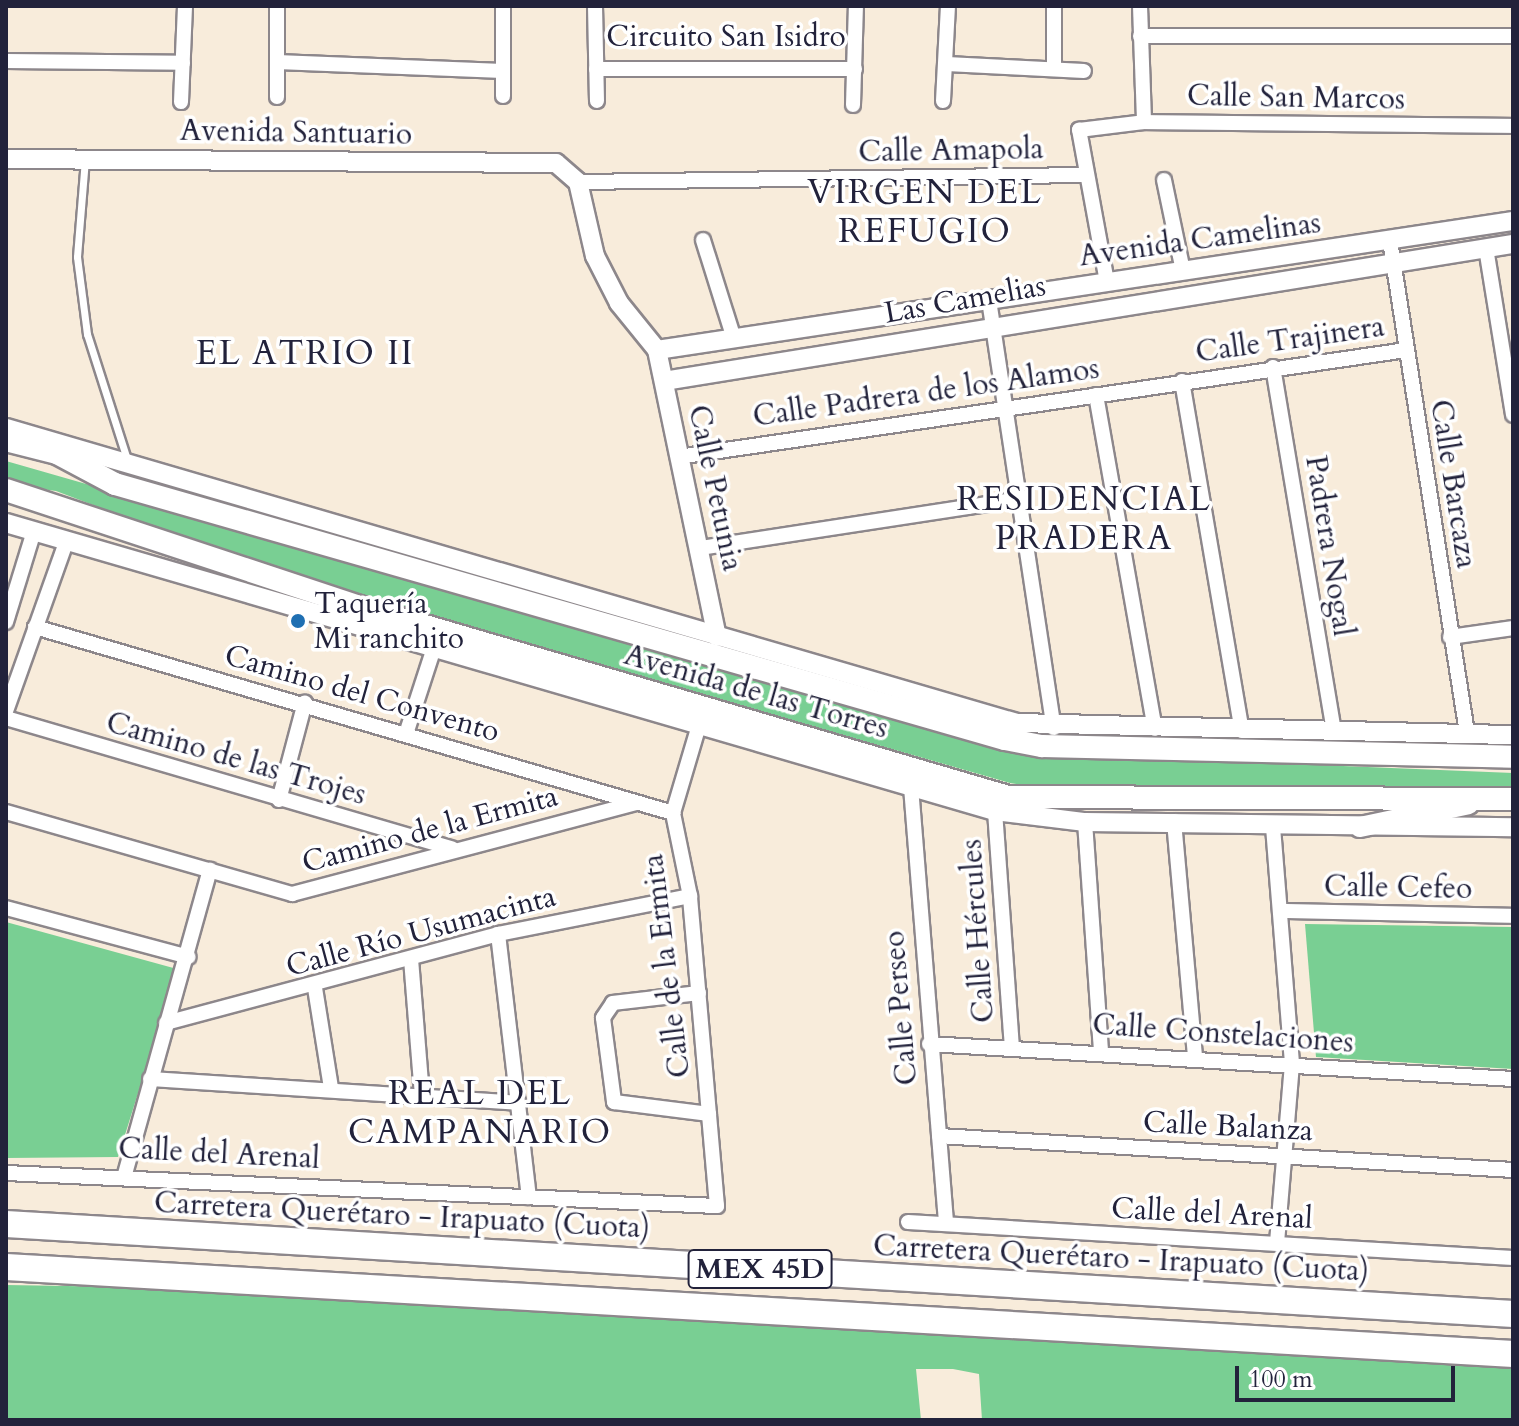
<!DOCTYPE html>
<meta charset="utf-8">
<style>
body{margin:0}
#map{position:relative;width:1519px;height:1426px;overflow:hidden;background:#f8ecdb;font-family:Cardo,serif}
div>[style]{position:absolute}
.green>*{inset:0;background:#79cf93}
.roads{filter:drop-shadow(2px 0 #8d878b) drop-shadow(-2px 0 #8d878b) drop-shadow(0 2px #8d878b) drop-shadow(0 -2px #8d878b)}
.service>*{height:7px;margin:-3.5px;padding:0 3.5px;transform-origin:3.5px;border-radius:3.5px;background:#fff}
.minor>*{height:14px;margin:-7px;padding:0 7px;transform-origin:7px;border-radius:7px;background:#fff}
.tertiary>*{height:18px;margin:-9px;padding:0 9px;transform-origin:9px;border-radius:9px;background:#fff}
.secondary>*{height:20px;margin:-10px;padding:0 10px;transform-origin:10px;border-radius:10px;background:#fff}
.primary>*{height:22px;margin:-11px;padding:0 11px;transform-origin:11px;border-radius:11px;background:#fff}
.motorway>*{height:26px;margin:-13px;padding:0 13px;transform-origin:13px;border-radius:13px;background:#fff}
.dots>*{width:22px;height:22px;translate:-50% -50%;box-sizing:border-box;border:4px solid #fff;border-radius:50%}
span{translate:-50% -50%;white-space:nowrap;text-align:center;line-height:1.15;-webkit-text-stroke:7px #fff;paint-order:stroke}
.shield-label span{padding:2px 6px;background:#fff;border:2px solid;border-radius:6px;-webkit-text-stroke-width:0}
.shield-label{font-size:28px;color:#22223b;font-weight:700}
.street-label{font-size:30px;color:#22223b}
.poi-label{font-size:30px;color:#22223b}
.left{translate:0 -50%;text-align:left}
.quarter-label{font-size:34px;color:#22223b;letter-spacing:2px}
.frame{position:absolute;inset:0;border:8px solid #22223b;pointer-events:none}
.scale{position:absolute;left:1235px;top:1366px;width:220px;height:36px;box-sizing:border-box;border:4px solid #22223b;border-top:0;padding-left:10px;font-size:24px;line-height:28px;white-space:nowrap;color:#22223b;-webkit-text-stroke:6px #fff;paint-order:stroke}
</style>
<div id="map">
<div class="green">
<div style="clip-path:polygon(6px 461px,1024px 753px,1513px 773px,1513px 789px,1052px 789px,1010px 783px,252px 565px,56px 491px,6px 484px)"></div>
<div style="clip-path:polygon(6px 922px,177px 969px,118px 1157px,6px 1158px)"></div>
<div style="clip-path:polygon(1305px 924px,1513px 927px,1513px 1069px,1316px 1057px)"></div>
<div style="clip-path:polygon(6px 1285px,188px 1288px,1513px 1365px,1513px 1420px,982px 1420px,979px 1374px,953px 1369px,916px 1369px,921px 1420px,6px 1420px)"></div>
</div>
<div class="roads">
<div class="service">
<div style="left:85px;top:159px;width:98px;rotate:94.7deg"></div>
<div style="left:77px;top:257px;width:78px;rotate:82.6deg"></div>
<div style="left:87px;top:334px;width:131px;rotate:72.3deg"></div>
</div>
<div class="minor">
<div style="left:503px;top:6px;width:90px;rotate:90deg"></div>
<div style="left:595px;top:6px;width:95px;rotate:88.8deg"></div>
<div style="left:1054px;top:6px;width:62px;rotate:90deg"></div>
<div style="left:1140px;top:6px;width:116px;rotate:88deg"></div>
<div style="left:1140px;top:36px;width:373px"></div>
<div style="left:6px;top:61px;width:177px;rotate:0.6deg"></div>
<div style="left:277px;top:62px;width:226px;rotate:2.3deg"></div>
<div style="left:947px;top:64px;width:137px;rotate:2.9deg"></div>
<div style="left:596px;top:69px;width:259px"></div>
<div style="left:277px;top:97px;width:91px;rotate:-90deg"></div>
<div style="left:943px;top:101px;width:95px;rotate:-87deg"></div>
<div style="left:181px;top:102px;width:96px;rotate:-87.6deg"></div>
<div style="left:853px;top:105px;width:99px;rotate:-88.3deg"></div>
<div style="left:1164px;top:180px;width:93px;rotate:78.2deg"></div>
<div style="left:578px;top:182px;width:508px;rotate:-0.79deg"></div>
<div style="left:703px;top:240px;width:104px;rotate:72.6deg"></div>
<div style="left:1390px;top:241px;width:500px;rotate:81.1deg"></div>
<div style="left:1486px;top:248px;width:169px;rotate:80.8deg"></div>
<div style="left:1107px;top:282px;width:155px;rotate:-100.4deg"></div>
<div style="left:1079px;top:130px;width:65px;rotate:-7deg"></div>
<div style="left:1144px;top:122px;width:369px;rotate:0.6deg"></div>
<div style="left:989px;top:300px;width:433px;rotate:81.4deg"></div>
<div style="left:1273px;top:367px;width:371px;rotate:80.5deg"></div>
<div style="left:1182px;top:381px;width:355px;rotate:80.3deg"></div>
<div style="left:1096px;top:395px;width:339px;rotate:80deg"></div>
<div style="left:678px;top:457px;width:736px;rotate:-8.36deg"></div>
<div style="left:700px;top:548px;width:325px;rotate:-8.7deg"></div>
<div style="left:6px;top:622px;width:95px;rotate:-72.9deg"></div>
<div style="left:35px;top:627px;width:665px;rotate:16.25deg"></div>
<div style="left:1450px;top:637px;width:64px;rotate:-8.1deg"></div>
<div style="left:6px;top:711px;width:182px;rotate:-70.4deg"></div>
<div style="left:6px;top:718px;width:465px;rotate:16.3deg"></div>
<div style="left:406px;top:734px;width:90px;rotate:-72deg"></div>
<div style="left:911px;top:787px;width:438px;rotate:85.4deg"></div>
<div style="left:279px;top:800px;width:101px;rotate:-75.1deg"></div>
<div style="left:995px;top:811px;width:237px;rotate:85.9deg"></div>
<div style="left:6px;top:812px;width:298px;rotate:16deg"></div>
<div style="left:292px;top:894px;width:356px;rotate:-14.8deg"></div>
<div style="left:1174px;top:821px;width:237px;rotate:84.9deg"></div>
<div style="left:1085px;top:822px;width:231px;rotate:86deg"></div>
<div style="left:1273px;top:827px;width:238px;rotate:85.4deg"></div>
<div style="left:1292px;top:1064px;width:180px;rotate:94.8deg"></div>
<div style="left:6px;top:908px;width:189px;rotate:15deg"></div>
<div style="left:1282px;top:911px;width:231px;rotate:1.2deg"></div>
<div style="left:498px;top:934px;width:265px;rotate:83.3deg"></div>
<div style="left:411px;top:959px;width:136px;rotate:85.4deg"></div>
<div style="left:315px;top:988px;width:101px;rotate:80.9deg"></div>
<div style="left:699px;top:993px;width:87px;rotate:173.4deg"></div>
<div style="left:613px;top:1003px;width:18px;rotate:124deg"></div>
<div style="left:603px;top:1018px;width:85px;rotate:82.5deg"></div>
<div style="left:614px;top:1102px;width:96px;rotate:7.2deg"></div>
<div style="left:166px;top:1023px;width:344px;rotate:-15deg"></div>
<div style="left:498px;top:934px;width:196px;rotate:-11.2deg"></div>
<div style="left:929px;top:1044px;width:585px;rotate:3.43deg"></div>
<div style="left:150px;top:1079px;width:369px;rotate:3.7deg"></div>
<div style="left:939px;top:1136px;width:575px;rotate:3.39deg"></div>
<div style="left:6px;top:1173px;width:712px;rotate:2.66deg"></div>
<div style="left:717px;top:1206px;width:311px;rotate:-95deg"></div>
<div style="left:690px;top:896px;width:85px;rotate:-101.6deg"></div>
<div style="left:673px;top:813px;width:92px;rotate:-73.5deg"></div>
<div style="left:125px;top:1174px;width:316px;rotate:-74.4deg"></div>
<div style="left:908px;top:1222px;width:606px;rotate:3.41deg"></div>
</div>
<div class="tertiary">
<div style="left:6px;top:159px;width:550px;rotate:0.42deg"></div>
<div style="left:556px;top:163px;width:29px;rotate:41deg"></div>
<div style="left:578px;top:182px;width:76px;rotate:77.1deg"></div>
<div style="left:595px;top:256px;width:53px;rotate:62.9deg"></div>
<div style="left:619px;top:303px;width:60px;rotate:51deg"></div>
<div style="left:657px;top:350px;width:293px;rotate:78.2deg"></div>
<div style="left:657px;top:350px;width:866px;rotate:-8.57deg"></div>
<div style="left:664px;top:381px;width:860px;rotate:-9.17deg"></div>
<div style="left:6px;top:428px;width:1053px;rotate:16.27deg"></div>
<div style="left:1017px;top:723px;width:496px;rotate:1.4deg"></div>
<div style="left:6px;top:523px;width:1030px;rotate:16.24deg"></div>
<div style="left:995px;top:811px;width:91px;rotate:7deg"></div>
<div style="left:1085px;top:822px;width:428px;rotate:0.7deg"></div>
</div>
<div class="secondary">
<div style="left:1360px;top:827px;width:111px;rotate:-11.9deg"></div>
</div>
<div class="primary">
<div style="left:6px;top:440px;width:53px;rotate:14.3deg"></div>
<div style="left:57px;top:453px;width:66px;rotate:28.1deg"></div>
<div style="left:115px;top:484px;width:926px;rotate:15.99deg"></div>
<div style="left:1005px;top:739px;width:38px;rotate:11deg"></div>
<div style="left:1042px;top:746px;width:471px;rotate:1.3deg"></div>
<div style="left:6px;top:490px;width:373px;rotate:18.3deg"></div>
<div style="left:360px;top:607px;width:675px;rotate:16.34deg"></div>
<div style="left:1008px;top:797px;width:505px;rotate:0.23deg"></div>
</div>
<div class="motorway">
<div style="left:6px;top:1224px;width:1510px;rotate:3.42deg"></div>
<div style="left:6px;top:1267px;width:1510px;rotate:3.3deg"></div>
</div>
</div>
<div class="dots">
<div style="left:298px;top:621px;background:#1f6fb2"></div>
</div>
<div class="shield-label">
<span style="left:760px;top:1269px">MEX 45D</span>
</div>
<div class="street-label">
<span style="left:726px;top:37px">Circuito San Isidro</span>
<span style="left:1296px;top:98px;rotate:1deg">Calle San Marcos</span>
<span style="left:296px;top:133px;rotate:1deg">Avenida Santuario</span>
<span style="left:951px;top:151px;rotate:-1deg">Calle Amapola</span>
<span style="left:1200px;top:240px;rotate:-8deg">Avenida Camelinas</span>
<span style="left:965px;top:300px;rotate:-10deg">Las Camelias</span>
<span style="left:1290px;top:340px;rotate:-8deg">Calle Trajinera</span>
<span style="left:926px;top:393px;rotate:-8deg">Calle Padrera de los Alamos</span>
<span style="left:1453px;top:484px;rotate:81deg">Calle Barcaza</span>
<span style="left:715px;top:488px;rotate:78deg">Calle Petunia</span>
<span style="left:1329px;top:546px;rotate:81deg">Padrera Nogal</span>
<span style="left:756px;top:692px;rotate:16deg">Avenida de las Torres</span>
<span style="left:362px;top:694px;rotate:16deg">Camino del Convento</span>
<span style="left:236px;top:759px;rotate:16deg">Camino de las Trojes</span>
<span style="left:430px;top:830px;rotate:-15deg">Camino de la Ermita</span>
<span style="left:1398px;top:888px;rotate:1deg">Calle Cefeo</span>
<span style="left:978px;top:931px;rotate:-94deg">Calle Hércules</span>
<span style="left:421px;top:932px;rotate:-15deg">Calle Río Usumacinta</span>
<span style="left:667px;top:966px;rotate:-97deg">Calle de la Ermita</span>
<span style="left:901px;top:1008px;rotate:-95deg">Calle Perseo</span>
<span style="left:1223px;top:1034px;rotate:4deg">Calle Constelaciones</span>
<span style="left:1228px;top:1127px;rotate:3deg">Calle Balanza</span>
<span style="left:219px;top:1154px;rotate:3deg">Calle del Arenal</span>
<span style="left:1212px;top:1214px;rotate:3deg">Calle del Arenal</span>
<span style="left:402px;top:1216px;rotate:3deg">Carretera Querétaro - Irapuato (Cuota)</span>
<span style="left:1121px;top:1259px;rotate:3deg">Carretera Querétaro - Irapuato (Cuota)</span>
</div>
<div class="poi-label">
<span class="left" style="left:314px;top:621px">Taquería<br>Mi ranchito</span>
</div>
<div class="quarter-label">
<span style="left:925px;top:212px">VIRGEN DEL<br>REFUGIO</span>
<span style="left:305px;top:354px">EL ATRIO II</span>
<span style="left:1084px;top:519px">RESIDENCIAL<br>PRADERA</span>
<span style="left:480px;top:1113px">REAL DEL<br>CAMPANARIO</span>
</div>
<div class="frame"></div>
<div class="scale">100 m</div>
</div>
